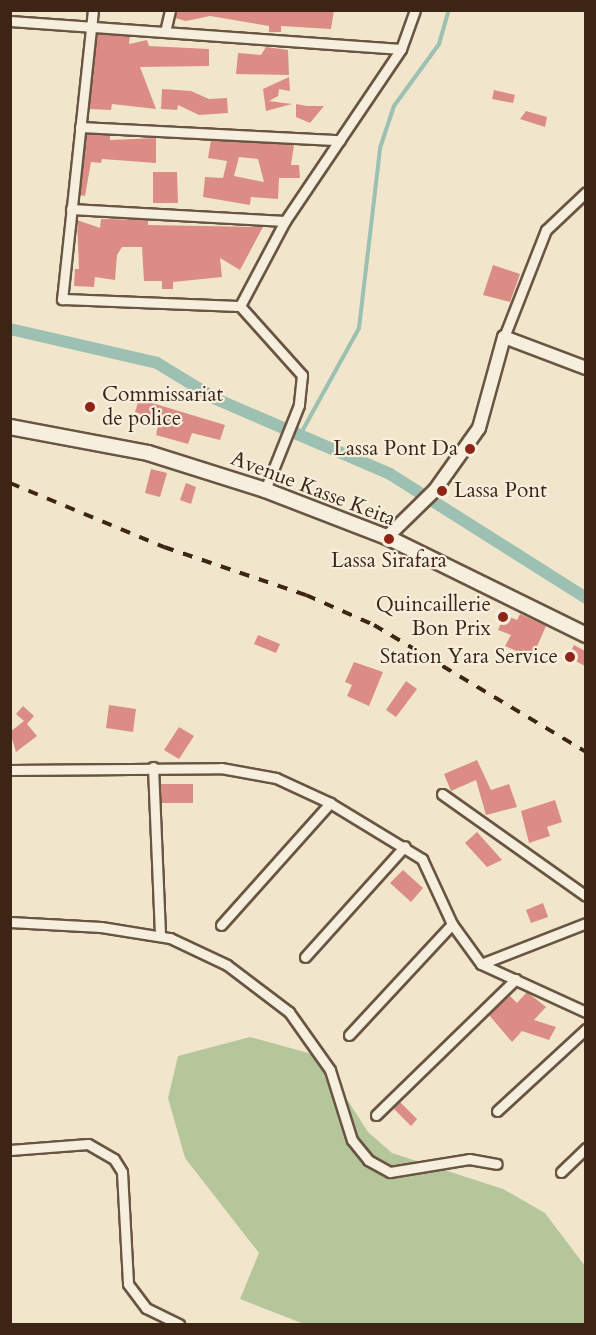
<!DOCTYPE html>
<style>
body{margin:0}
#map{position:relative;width:596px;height:1335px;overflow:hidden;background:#f1e6cb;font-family:Cardo,serif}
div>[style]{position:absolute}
.green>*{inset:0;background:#b6c69b}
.stream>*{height:4px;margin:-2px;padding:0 2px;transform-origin:2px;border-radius:2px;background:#9cc0b1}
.canal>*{height:12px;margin:-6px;padding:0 6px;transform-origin:6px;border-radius:6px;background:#9cc0b1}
.building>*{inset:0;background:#db8d85}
.roads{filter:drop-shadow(2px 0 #695542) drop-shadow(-2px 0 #695542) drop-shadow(0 2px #695542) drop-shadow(0 -2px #695542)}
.minor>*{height:9px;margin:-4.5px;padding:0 4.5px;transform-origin:4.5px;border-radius:4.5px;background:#f6efdd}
.tertiary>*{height:12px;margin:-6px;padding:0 6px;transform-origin:6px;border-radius:6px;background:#f6efdd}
.secondary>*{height:14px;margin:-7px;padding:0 7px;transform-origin:7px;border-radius:7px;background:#f6efdd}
.rail>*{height:4px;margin-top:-2px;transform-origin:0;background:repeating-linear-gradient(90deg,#3c2514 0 10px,transparent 0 20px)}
.dots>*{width:16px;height:16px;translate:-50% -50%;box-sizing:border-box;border:3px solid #f6efdd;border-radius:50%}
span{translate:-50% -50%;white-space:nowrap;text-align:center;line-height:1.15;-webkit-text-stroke:4.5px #f6efdd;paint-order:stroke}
.poi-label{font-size:21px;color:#3c2514}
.left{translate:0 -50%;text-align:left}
.right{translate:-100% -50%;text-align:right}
.street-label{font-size:21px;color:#3c2514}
.frame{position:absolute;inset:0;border:12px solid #3c2514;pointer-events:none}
</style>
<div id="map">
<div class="green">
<div style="clip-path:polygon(250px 1037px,319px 1056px,368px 1132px,392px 1153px,503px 1189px,545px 1213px,585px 1266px,585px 1324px,304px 1324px,240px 1299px,259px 1253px,185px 1158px,168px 1098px,178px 1056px)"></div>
</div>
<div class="stream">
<div style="left:300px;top:435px;width:122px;rotate:-61.1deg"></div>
<div style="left:359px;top:328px;width:181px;rotate:-83.3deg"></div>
<div style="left:380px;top:148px;width:44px;rotate:-71.6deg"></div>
<div style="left:394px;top:106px;width:77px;rotate:-54deg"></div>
<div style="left:439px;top:44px;width:35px;rotate:-74deg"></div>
</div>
<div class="canal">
<div style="left:10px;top:329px;width:151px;rotate:13deg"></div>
<div style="left:157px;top:363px;width:69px;rotate:31.4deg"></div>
<div style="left:216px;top:399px;width:189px;rotate:23.3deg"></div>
<div style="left:390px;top:474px;width:232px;rotate:32.3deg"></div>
</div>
<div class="building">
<div style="clip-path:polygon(177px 10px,334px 10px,331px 29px,281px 26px,281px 32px,269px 32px,269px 26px,210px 16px,186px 21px,175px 18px)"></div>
<div style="clip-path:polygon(97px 34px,130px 36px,129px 44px,147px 40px,149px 46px,209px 49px,209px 66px,140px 67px,156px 109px,112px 104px,111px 110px,89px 109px)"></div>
<div style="clip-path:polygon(266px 47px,288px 50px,289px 75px,236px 74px,238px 53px,261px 55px)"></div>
<div style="clip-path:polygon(289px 77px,290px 91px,279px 89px,278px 96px,269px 101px,292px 104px,266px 111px,263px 89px)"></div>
<div style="clip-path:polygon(162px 89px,191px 91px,209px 99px,227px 98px,228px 113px,199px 115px,178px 105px,177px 110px,161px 109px)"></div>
<div style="clip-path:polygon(494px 90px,515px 95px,513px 103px,492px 99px)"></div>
<div style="clip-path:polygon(296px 104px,307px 106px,324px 106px,310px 123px,296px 117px)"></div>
<div style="clip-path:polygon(526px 111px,547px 117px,545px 127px,520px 119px)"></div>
<div style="clip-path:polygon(86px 134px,110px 135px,110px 140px,156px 138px,156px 163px,102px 159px,101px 163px,91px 162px,85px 196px,80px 195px)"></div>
<div style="clip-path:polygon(evenodd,211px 140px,294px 145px,291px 165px,299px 165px,300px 178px,279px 178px,278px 199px,251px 197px,250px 205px,203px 197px,205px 177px,223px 178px,227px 161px,208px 158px,211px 140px,239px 157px,258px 159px,264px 182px,234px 176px,239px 157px)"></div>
<div style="clip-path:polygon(153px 172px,177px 172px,178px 203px,153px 203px)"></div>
<div style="clip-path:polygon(101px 219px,148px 220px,148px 225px,263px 227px,240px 270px,220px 258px,222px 277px,173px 282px,173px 289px,162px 289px,162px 281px,144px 281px,142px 247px,122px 247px,117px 255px,115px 280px,95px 277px,94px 287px,74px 286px,75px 269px,79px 269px,77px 220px,100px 228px)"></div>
<div style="clip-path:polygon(493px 265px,520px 274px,510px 302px,483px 295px)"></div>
<div style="clip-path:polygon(139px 399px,225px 425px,220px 440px,192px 433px,188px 444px,156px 435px,159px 421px,135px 412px)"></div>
<div style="clip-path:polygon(151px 469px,167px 473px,160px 497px,145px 493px)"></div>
<div style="clip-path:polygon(186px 483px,196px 487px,191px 504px,180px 500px)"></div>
<div style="clip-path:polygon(520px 614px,546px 626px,532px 658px,505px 646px,511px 635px,498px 630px,504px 615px,517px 620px)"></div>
<div style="clip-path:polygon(258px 635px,280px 644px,276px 653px,254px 644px)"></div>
<div style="clip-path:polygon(574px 645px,585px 651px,585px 666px,568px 657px)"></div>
<div style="clip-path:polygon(354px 662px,383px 672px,369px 706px,347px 696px,352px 685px,345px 682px)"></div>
<div style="clip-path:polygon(406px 681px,417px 689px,396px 717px,386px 710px)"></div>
<div style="clip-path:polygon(109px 705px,136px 709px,133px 732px,106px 728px)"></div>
<div style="clip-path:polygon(23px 706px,34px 716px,27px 724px,37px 736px,16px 752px,10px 732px,24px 721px,16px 714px)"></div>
<div style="clip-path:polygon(179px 727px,194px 736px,179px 759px,164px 750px)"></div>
<div style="clip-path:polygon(477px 760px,491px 790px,509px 784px,517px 807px,486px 815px,476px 780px,451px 791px,444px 774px)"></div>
<div style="clip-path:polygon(160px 784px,193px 784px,193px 803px,161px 803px)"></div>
<div style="clip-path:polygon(555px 800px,562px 822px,547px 827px,550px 836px,529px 843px,521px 811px)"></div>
<div style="clip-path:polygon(477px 832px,502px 860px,487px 867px,465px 843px)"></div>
<div style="clip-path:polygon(403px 870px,423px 888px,411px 902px,390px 883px)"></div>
<div style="clip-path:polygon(543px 903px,548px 917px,531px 923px,526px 910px)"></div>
<div style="clip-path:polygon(527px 992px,546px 1007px,534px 1020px,556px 1027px,549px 1040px,522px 1031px,512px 1042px,489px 1015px,510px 996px,517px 1003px)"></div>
<div style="clip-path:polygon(400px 1102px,417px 1119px,411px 1126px,394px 1109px)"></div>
</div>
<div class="roads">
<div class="minor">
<div style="left:93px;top:10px;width:291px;rotate:96.1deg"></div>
<div style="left:62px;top:299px;width:178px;rotate:2.3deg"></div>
<div style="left:240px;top:306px;width:93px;rotate:48.1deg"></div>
<div style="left:302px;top:375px;width:30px;rotate:96deg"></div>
<div style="left:299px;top:405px;width:92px;rotate:111.8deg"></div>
<div style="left:10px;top:21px;width:392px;rotate:4.1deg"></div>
<div style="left:165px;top:32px;width:23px;rotate:-77deg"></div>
<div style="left:80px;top:127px;width:260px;rotate:2.9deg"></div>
<div style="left:71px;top:209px;width:214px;rotate:3.2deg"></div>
<div style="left:240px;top:306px;width:96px;rotate:-62.1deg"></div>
<div style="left:285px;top:221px;width:207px;rotate:-56deg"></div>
<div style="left:401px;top:49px;width:41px;rotate:-70.3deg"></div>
<div style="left:504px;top:337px;width:115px;rotate:-68.6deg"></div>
<div style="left:546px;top:230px;width:55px;rotate:-43.5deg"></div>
<div style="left:153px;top:767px;width:169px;rotate:87.6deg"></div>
<div style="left:10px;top:770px;width:211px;rotate:-0.5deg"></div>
<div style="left:221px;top:768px;width:56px;rotate:10.3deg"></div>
<div style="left:276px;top:778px;width:60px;rotate:24.8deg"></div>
<div style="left:330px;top:803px;width:108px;rotate:31.3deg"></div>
<div style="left:422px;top:859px;width:72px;rotate:65.2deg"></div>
<div style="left:452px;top:924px;width:49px;rotate:54.1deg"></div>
<div style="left:481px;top:964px;width:115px;rotate:24.6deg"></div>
<div style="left:442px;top:794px;width:176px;rotate:35.3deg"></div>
<div style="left:10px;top:922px;width:91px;rotate:3.1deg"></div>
<div style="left:101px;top:927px;width:70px;rotate:9.1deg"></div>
<div style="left:170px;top:938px;width:63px;rotate:25.3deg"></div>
<div style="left:227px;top:965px;width:78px;rotate:37.2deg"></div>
<div style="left:289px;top:1012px;width:71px;rotate:54.7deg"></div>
<div style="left:330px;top:1070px;width:73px;rotate:72.6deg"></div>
<div style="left:352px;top:1140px;width:26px;rotate:51deg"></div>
<div style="left:368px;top:1160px;width:25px;rotate:29deg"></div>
<div style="left:390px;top:1172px;width:80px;rotate:-9.3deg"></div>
<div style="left:469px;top:1159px;width:28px;rotate:10deg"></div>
<div style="left:221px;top:925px;width:164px;rotate:-48.2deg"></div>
<div style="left:305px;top:957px;width:149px;rotate:-48deg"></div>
<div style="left:481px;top:964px;width:113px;rotate:-21.3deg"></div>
<div style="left:349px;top:1035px;width:151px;rotate:-47.1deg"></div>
<div style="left:497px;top:1111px;width:121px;rotate:-42.7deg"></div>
<div style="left:376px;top:1115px;width:195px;rotate:-44.2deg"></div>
<div style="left:10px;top:1150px;width:78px;rotate:-4.4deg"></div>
<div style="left:88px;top:1144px;width:30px;rotate:30deg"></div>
<div style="left:114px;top:1159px;width:15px;rotate:58deg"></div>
<div style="left:122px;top:1172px;width:112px;rotate:86.9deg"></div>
<div style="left:128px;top:1284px;width:30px;rotate:53deg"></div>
<div style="left:146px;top:1308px;width:37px;rotate:26deg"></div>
<div style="left:561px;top:1172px;width:35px;rotate:-44deg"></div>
</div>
<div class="tertiary">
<div style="left:387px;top:537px;width:67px;rotate:-44.4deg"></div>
<div style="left:435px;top:490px;width:76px;rotate:-54.6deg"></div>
<div style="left:479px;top:428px;width:94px;rotate:-74.6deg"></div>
<div style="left:504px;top:337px;width:88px;rotate:20.7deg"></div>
</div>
<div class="secondary">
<div style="left:10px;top:427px;width:140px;rotate:10.7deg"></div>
<div style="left:148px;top:453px;width:123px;rotate:17.5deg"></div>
<div style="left:265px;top:490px;width:131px;rotate:21.1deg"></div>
<div style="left:387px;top:537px;width:222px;rotate:26.2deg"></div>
</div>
</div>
<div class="rail">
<div style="left:10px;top:483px;width:167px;rotate:22.6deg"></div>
<div style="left:164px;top:547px;width:150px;rotate:18.7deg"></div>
<div style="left:306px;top:595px;width:74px;rotate:23.8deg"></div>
<div style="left:374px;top:625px;width:247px;rotate:30.9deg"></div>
</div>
<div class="dots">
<div style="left:90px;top:407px;background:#8f2418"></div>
<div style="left:470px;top:449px;background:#8f2418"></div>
<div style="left:442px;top:491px;background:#8f2418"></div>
<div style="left:389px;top:539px;background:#8f2418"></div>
<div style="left:503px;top:617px;background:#8f2418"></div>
<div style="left:570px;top:657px;background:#8f2418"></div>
</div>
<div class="poi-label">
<span class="left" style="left:102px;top:407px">Commissariat<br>de police</span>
<span class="right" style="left:458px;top:449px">Lassa Pont Da</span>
<span class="left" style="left:454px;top:491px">Lassa Pont</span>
<span style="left:389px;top:561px">Lassa Sirafara</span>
<span class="right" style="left:491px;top:617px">Quincaillerie<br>Bon Prix</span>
<span class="right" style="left:558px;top:657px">Station Yara Service</span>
</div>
<div class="street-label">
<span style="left:313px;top:489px;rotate:21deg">Avenue Kasse Keita</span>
</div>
<div class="frame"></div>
</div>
